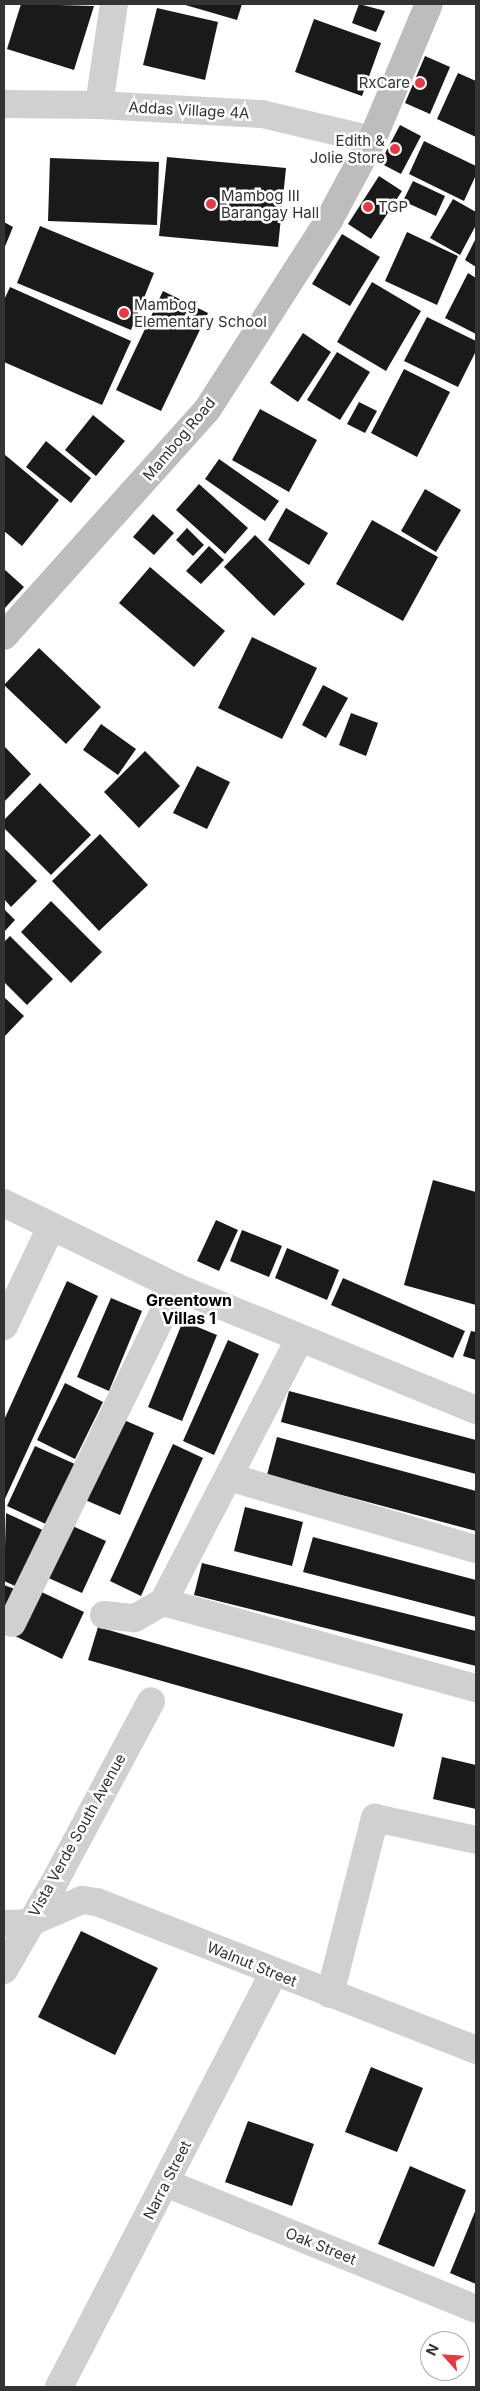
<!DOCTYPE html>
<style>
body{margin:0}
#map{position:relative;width:480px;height:2391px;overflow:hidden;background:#fff;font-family:Inter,sans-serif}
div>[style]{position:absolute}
.building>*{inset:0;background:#1a1a1a}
.street>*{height:28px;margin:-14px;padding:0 14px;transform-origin:14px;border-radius:14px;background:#d0d0d0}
.secondary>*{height:28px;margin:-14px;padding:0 14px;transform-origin:14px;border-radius:14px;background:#bdbdbd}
.dots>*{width:14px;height:14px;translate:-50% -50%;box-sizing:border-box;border:2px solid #fff;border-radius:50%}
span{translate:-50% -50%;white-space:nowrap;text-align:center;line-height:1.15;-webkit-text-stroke:5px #fff;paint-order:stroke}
.poi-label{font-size:15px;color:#333}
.right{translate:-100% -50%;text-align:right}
.left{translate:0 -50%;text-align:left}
.street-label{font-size:15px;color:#333}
.neighbourhood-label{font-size:16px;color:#000;font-weight:700}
.frame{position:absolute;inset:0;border:5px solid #333;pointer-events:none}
.north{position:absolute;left:420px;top:2331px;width:50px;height:50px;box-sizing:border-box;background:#fff;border:1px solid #adadad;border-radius:50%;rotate:296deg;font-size:14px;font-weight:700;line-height:20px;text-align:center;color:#333}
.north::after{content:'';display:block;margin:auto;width:18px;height:22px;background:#e63946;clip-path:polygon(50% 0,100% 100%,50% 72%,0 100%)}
</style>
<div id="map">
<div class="building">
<div style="clip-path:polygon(21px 4px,94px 6px,74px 70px,7px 49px)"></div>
<div style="clip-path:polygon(182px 4px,242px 4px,237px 20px)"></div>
<div style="clip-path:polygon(359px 4px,385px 11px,376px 32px,352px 23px)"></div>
<div style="clip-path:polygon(157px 8px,218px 22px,205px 80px,143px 65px)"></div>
<div style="clip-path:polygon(314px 19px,381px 43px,362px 96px,295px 72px)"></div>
<div style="clip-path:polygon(425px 56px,450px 67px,430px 114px,405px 103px)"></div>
<div style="clip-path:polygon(458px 73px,476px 81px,476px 137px,437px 119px)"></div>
<div style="clip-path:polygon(400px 125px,421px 136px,401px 174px,380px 163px)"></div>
<div style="clip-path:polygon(424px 141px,476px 166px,476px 175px,464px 201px,409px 174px)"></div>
<div style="clip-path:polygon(167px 157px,286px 168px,278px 247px,159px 236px)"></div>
<div style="clip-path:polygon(50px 158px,159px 162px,157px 225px,48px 221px)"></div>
<div style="clip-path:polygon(379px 176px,402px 191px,371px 239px,348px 224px)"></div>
<div style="clip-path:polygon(413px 181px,445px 196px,436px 216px,403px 201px)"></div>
<div style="clip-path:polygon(453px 199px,476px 212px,476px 225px,460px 255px,430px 238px)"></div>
<div style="clip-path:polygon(4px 222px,13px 227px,4px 249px)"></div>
<div style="clip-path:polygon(40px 226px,154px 273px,131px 330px,17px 283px)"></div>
<div style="clip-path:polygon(407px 232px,458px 256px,437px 305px,385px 281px)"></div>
<div style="clip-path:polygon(342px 234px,380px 257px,350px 306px,312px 284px)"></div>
<div style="clip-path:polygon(476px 238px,476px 267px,465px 260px)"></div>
<div style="clip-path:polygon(468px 273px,476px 278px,476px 334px,445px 318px)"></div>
<div style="clip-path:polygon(372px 282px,421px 311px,386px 371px,337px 342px)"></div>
<div style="clip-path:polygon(10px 287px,131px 341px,102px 405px,4px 362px,4px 300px)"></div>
<div style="clip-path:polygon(163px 291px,208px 313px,161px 411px,116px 390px)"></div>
<div style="clip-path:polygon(427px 317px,476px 341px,476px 351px,458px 387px,404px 361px)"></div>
<div style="clip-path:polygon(303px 333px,331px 352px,298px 402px,270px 383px)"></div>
<div style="clip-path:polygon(337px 352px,370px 372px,340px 420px,307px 400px)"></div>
<div style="clip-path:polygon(404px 369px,450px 392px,417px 457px,371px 433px)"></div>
<div style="clip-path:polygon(359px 402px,377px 411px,365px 433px,347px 424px)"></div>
<div style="clip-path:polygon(260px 409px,317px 440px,289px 492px,232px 460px)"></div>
<div style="clip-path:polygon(93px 415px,125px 441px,96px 476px,65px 450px)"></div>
<div style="clip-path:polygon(46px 441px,91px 478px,71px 503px,26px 467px)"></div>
<div style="clip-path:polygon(4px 454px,59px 500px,22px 546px,4px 531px)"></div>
<div style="clip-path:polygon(219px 459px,279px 501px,265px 521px,205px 479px)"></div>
<div style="clip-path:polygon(199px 484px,248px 528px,225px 554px,176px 510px)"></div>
<div style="clip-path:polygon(425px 489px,461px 510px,436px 552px,401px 531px)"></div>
<div style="clip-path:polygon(286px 508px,328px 533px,309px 565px,268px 540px)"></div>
<div style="clip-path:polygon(153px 514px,174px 533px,154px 555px,133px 537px)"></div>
<div style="clip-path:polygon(372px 520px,438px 557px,403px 621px,336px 584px)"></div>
<div style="clip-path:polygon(187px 528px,204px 545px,193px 556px,176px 540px)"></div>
<div style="clip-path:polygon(255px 535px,305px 584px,274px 616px,224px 567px)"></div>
<div style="clip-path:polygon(209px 546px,224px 560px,201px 584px,186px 571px)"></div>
<div style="clip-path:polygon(150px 567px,225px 631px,194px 667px,119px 603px)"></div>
<div style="clip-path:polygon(4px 569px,24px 587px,4px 609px)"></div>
<div style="clip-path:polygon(252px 637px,317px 668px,282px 739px,218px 708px)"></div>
<div style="clip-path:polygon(39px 648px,101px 707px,66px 744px,4px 685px)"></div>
<div style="clip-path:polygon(323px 685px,348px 698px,326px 738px,302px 725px)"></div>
<div style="clip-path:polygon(351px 713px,378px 723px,366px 756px,339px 745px)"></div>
<div style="clip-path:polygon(101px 724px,136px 749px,118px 775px,83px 750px)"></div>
<div style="clip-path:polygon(4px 746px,31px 774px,4px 802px)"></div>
<div style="clip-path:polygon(145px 751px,180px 786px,139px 828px,104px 792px)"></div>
<div style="clip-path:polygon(197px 766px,230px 782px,207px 829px,173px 813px)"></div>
<div style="clip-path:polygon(40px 783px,91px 835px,51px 875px,4px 828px,4px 820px)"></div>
<div style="clip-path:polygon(100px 834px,148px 885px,99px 931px,52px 881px)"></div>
<div style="clip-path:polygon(4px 848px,37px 881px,11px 907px,4px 899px)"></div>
<div style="clip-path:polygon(51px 901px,102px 952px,71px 983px,21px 932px)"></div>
<div style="clip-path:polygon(4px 909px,15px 920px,4px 932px)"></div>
<div style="clip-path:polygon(10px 936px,53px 979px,27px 1005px,4px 982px,4px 942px)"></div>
<div style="clip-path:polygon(4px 997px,24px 1016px,4px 1037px)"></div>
<div style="clip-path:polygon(433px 1180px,476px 1192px,476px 1305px,404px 1285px)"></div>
<div style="clip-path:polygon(216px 1220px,238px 1230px,219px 1271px,197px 1261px)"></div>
<div style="clip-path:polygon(242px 1230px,282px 1246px,269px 1277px,230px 1261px)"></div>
<div style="clip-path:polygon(287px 1248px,339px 1270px,327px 1300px,275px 1278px)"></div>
<div style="clip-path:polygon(343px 1278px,465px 1331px,453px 1358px,331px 1305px)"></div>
<div style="clip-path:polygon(67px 1281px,98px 1296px,4px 1501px,4px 1420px)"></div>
<div style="clip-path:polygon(111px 1298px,142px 1311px,109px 1391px,77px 1377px)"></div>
<div style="clip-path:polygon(183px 1321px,217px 1335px,182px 1421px,148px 1407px)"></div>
<div style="clip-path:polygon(471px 1331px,476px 1332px,476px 1360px,463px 1356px)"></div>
<div style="clip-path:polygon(228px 1340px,259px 1354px,214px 1455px,183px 1441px)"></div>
<div style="clip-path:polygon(65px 1383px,103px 1402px,75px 1459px,37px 1440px)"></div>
<div style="clip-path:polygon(289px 1391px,476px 1440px,476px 1474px,281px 1422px)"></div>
<div style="clip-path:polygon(117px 1417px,154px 1433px,120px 1515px,83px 1499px)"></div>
<div style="clip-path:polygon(277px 1437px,476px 1491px,476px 1531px,267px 1475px)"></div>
<div style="clip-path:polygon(173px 1444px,203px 1458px,141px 1596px,110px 1581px)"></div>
<div style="clip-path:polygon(35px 1446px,77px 1465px,50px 1526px,7px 1506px)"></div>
<div style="clip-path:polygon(245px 1507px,303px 1522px,292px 1566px,234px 1551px)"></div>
<div style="clip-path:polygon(6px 1513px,47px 1532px,22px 1589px,4px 1581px)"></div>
<div style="clip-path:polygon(68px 1524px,106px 1541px,82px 1593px,44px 1576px)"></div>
<div style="clip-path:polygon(313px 1537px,476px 1580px,476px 1617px,303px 1572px)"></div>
<div style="clip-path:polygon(202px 1563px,476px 1631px,476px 1666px,194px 1595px)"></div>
<div style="clip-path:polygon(4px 1585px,20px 1591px,4px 1618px)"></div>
<div style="clip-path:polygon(33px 1588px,84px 1612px,62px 1659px,11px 1634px)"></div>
<div style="clip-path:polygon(98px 1627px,403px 1714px,394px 1747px,88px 1660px)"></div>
<div style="clip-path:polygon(442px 1757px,476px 1765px,476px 1809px,433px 1799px)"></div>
<div style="clip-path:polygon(81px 1931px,158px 1968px,115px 2055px,38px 2017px)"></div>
<div style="clip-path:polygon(371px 2067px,423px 2088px,397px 2152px,345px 2132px)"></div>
<div style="clip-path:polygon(248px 2121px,314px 2144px,292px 2206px,225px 2182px)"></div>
<div style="clip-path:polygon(410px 2166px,466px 2190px,434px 2267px,378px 2244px)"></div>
<div style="clip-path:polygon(476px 2209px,476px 2284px,450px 2273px)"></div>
</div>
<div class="street">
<div style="left:4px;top:104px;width:95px;rotate:0.6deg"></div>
<div style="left:99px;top:105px;width:163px;rotate:3.2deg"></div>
<div style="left:262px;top:114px;width:113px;rotate:13.3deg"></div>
<div style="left:99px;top:105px;width:102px;rotate:-81.6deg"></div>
<div style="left:4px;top:1203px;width:191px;rotate:26deg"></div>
<div style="left:176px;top:1287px;width:324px;rotate:22.3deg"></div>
<div style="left:4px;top:1326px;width:110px;rotate:-64.6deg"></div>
<div style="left:299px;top:1340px;width:295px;rotate:117.4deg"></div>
<div style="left:163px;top:1602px;width:325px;rotate:15.4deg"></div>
<div style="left:229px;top:1477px;width:257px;rotate:16.3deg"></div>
<div style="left:104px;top:1615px;width:31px;rotate:6deg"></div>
<div style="left:135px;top:1618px;width:32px;rotate:-30deg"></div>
<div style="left:12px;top:1623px;width:374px;rotate:-64deg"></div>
<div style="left:4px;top:1924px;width:25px;rotate:-2deg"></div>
<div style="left:29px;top:1923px;width:58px;rotate:-23.5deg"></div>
<div style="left:82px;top:1900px;width:15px;rotate:8deg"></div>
<div style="left:97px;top:1902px;width:407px;rotate:21.3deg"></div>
<div style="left:4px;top:1970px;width:100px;rotate:-60.1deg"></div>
<div style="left:54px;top:1883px;width:206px;rotate:-61.9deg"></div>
<div style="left:330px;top:1994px;width:182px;rotate:-75.7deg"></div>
<div style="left:375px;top:1818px;width:103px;rotate:12.3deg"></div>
<div style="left:166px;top:2183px;width:335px;rotate:22.1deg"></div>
<div style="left:59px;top:2387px;width:466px;rotate:-62.6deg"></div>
</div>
<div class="secondary">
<div style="left:4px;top:636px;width:304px;rotate:-48.1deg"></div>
<div style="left:207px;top:410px;width:226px;rotate:-57.3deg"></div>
<div style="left:329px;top:220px;width:91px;rotate:-61.7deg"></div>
<div style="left:372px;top:140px;width:147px;rotate:-67.3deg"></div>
</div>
<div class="dots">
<div style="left:420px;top:83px;background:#e63946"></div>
<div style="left:395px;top:149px;background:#e63946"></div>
<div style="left:211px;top:204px;background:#e63946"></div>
<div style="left:368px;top:207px;background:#e63946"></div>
<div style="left:124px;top:313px;background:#e63946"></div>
</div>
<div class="poi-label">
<span class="right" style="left:410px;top:83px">RxCare</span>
<span class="right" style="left:385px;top:149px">Edith &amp;<br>Jolie Store</span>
<span class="left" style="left:221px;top:204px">Mambog III<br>Barangay Hall</span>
<span class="left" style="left:378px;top:207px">TGP</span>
<span class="left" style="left:134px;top:313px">Mambog<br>Elementary School</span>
</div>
<div class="street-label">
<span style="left:189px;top:110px;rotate:3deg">Addas Village 4A</span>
<span style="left:179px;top:439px;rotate:-50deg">Mambog Road</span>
<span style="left:77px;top:1835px;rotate:-61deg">Vista Verde South Avenue</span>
<span style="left:252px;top:1964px;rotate:22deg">Walnut Street</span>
<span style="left:167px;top:2180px;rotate:-63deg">Narra Street</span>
<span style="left:321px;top:2246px;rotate:22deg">Oak Street</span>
</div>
<div class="neighbourhood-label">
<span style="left:189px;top:1309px">Greentown<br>Villas 1</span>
</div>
<div class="frame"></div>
<div class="north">N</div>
</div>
